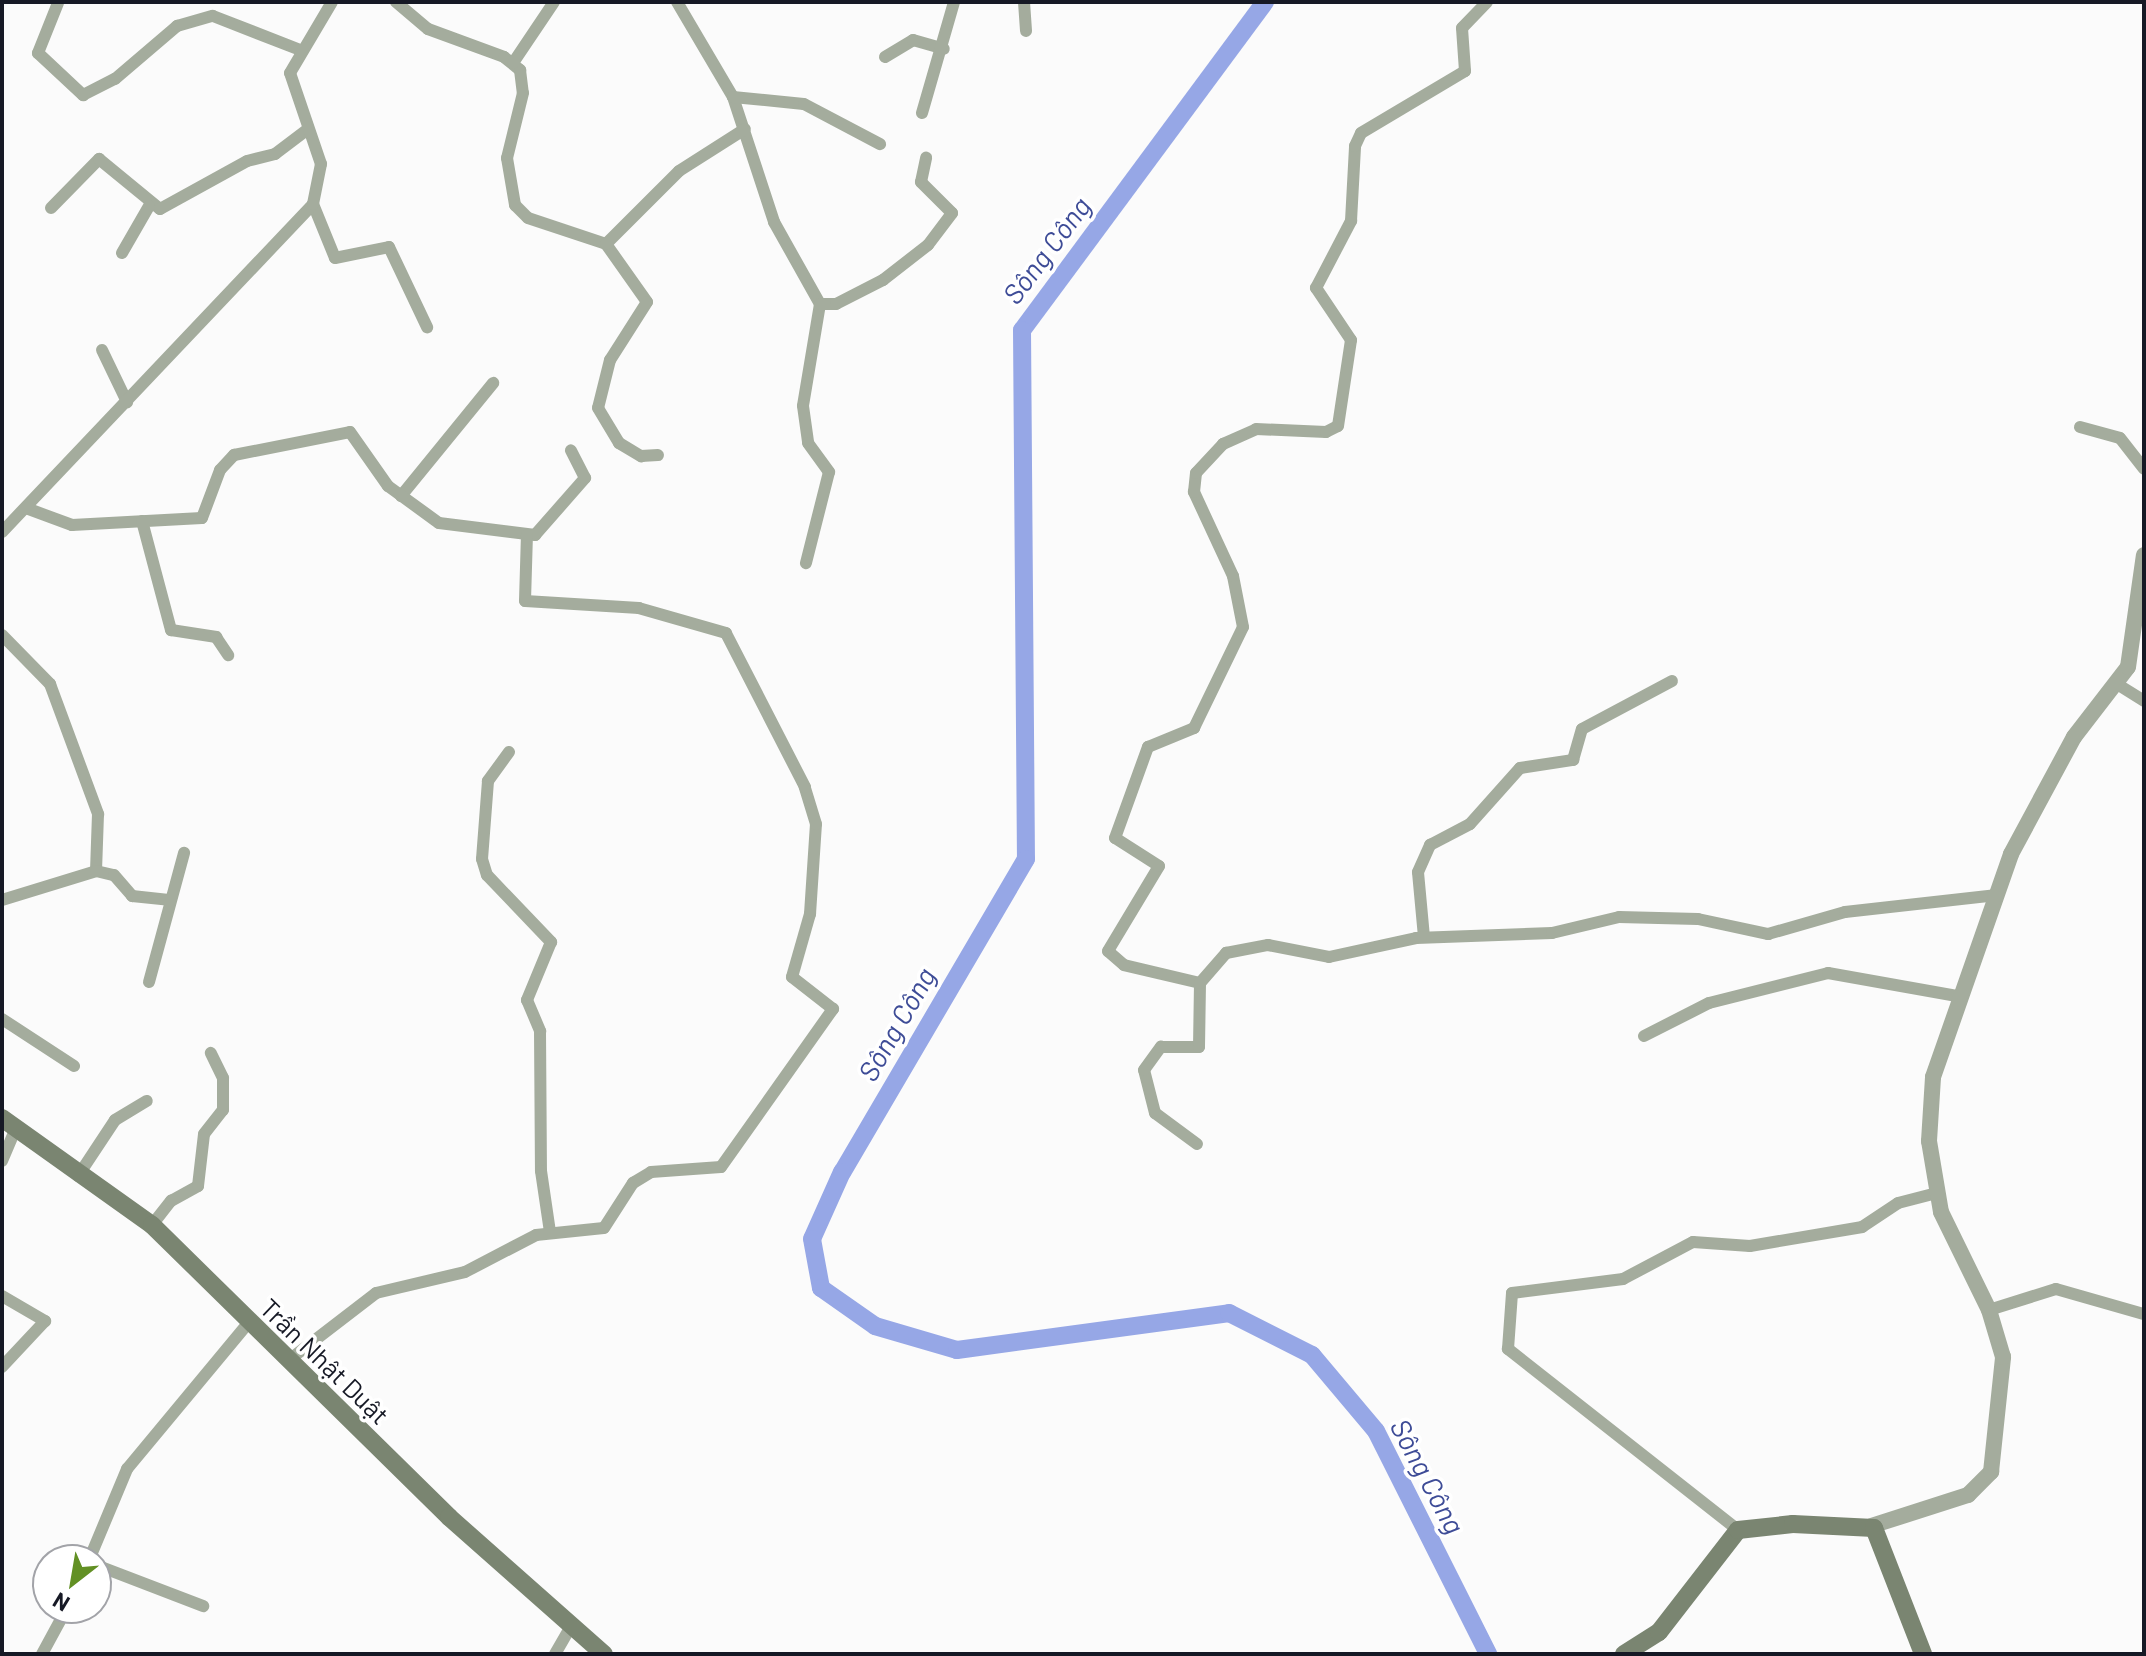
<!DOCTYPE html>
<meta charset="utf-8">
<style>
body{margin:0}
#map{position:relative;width:2146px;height:1656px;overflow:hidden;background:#fbfbfb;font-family:Barlow,sans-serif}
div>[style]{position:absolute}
.river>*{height:18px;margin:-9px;padding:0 9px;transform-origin:9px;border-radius:9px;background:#96a7e6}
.minor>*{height:12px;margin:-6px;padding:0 6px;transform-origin:6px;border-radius:6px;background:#a4ac9d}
.tertiary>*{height:16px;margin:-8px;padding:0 8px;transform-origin:8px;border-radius:8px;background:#a4ac9d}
.secondary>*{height:18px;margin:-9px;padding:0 9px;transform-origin:9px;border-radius:9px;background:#7a8571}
span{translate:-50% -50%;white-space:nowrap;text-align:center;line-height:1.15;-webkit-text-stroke:7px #fff;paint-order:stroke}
.street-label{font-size:26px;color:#161925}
.water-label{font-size:28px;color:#3e4c97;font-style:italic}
.frame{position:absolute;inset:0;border:4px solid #161925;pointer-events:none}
.north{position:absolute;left:32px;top:1544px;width:80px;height:80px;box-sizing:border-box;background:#fff;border:2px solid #a2a3a8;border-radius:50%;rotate:211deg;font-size:22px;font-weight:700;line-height:32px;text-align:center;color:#161925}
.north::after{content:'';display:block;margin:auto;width:28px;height:36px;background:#629024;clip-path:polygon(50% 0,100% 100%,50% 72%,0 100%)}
</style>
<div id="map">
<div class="river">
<div style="left:1265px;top:2px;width:408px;rotate:126.5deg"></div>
<div style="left:1022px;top:330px;width:529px;rotate:89.57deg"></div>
<div style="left:1026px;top:859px;width:363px;rotate:120.4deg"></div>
<div style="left:842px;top:1172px;width:73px;rotate:114.1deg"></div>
<div style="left:812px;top:1239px;width:50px;rotate:79.6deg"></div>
<div style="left:821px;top:1288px;width:66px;rotate:35.1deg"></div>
<div style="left:875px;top:1326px;width:85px;rotate:16.3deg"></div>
<div style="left:957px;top:1350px;width:275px;rotate:-7.7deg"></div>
<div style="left:1229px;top:1313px;width:93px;rotate:26.8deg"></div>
<div style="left:1312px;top:1355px;width:99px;rotate:49.9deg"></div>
<div style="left:1376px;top:1431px;width:250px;rotate:63.3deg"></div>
</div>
<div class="minor">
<div style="left:396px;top:2px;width:42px;rotate:40.2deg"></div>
<div style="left:428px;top:29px;width:81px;rotate:20.2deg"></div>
<div style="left:504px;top:57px;width:21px;rotate:39deg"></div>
<div style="left:520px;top:70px;width:23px;rotate:83deg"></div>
<div style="left:523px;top:93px;width:67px;rotate:103.8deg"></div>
<div style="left:507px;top:158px;width:48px;rotate:80.3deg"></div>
<div style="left:515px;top:205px;width:18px;rotate:45deg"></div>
<div style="left:528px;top:218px;width:82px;rotate:18.4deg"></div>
<div style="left:606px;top:244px;width:71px;rotate:54.7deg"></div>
<div style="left:647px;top:302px;width:69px;rotate:122.5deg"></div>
<div style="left:610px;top:360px;width:49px;rotate:104deg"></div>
<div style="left:598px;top:408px;width:41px;rotate:59deg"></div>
<div style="left:619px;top:443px;width:26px;rotate:31deg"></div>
<div style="left:641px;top:456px;width:17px;rotate:-3deg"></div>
<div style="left:677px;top:2px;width:110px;rotate:59.5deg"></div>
<div style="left:733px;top:97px;width:132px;rotate:71.8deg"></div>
<div style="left:774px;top:222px;width:94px;rotate:60.7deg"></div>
<div style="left:820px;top:304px;width:103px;rotate:99.5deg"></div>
<div style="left:803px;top:406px;width:37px;rotate:82deg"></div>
<div style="left:808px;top:443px;width:36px;rotate:54deg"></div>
<div style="left:829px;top:472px;width:94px;rotate:104.2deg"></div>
<div style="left:1024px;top:2px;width:29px;rotate:86deg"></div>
<div style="left:58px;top:3px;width:54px;rotate:111.8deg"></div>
<div style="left:38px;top:53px;width:62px;rotate:43deg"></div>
<div style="left:83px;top:95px;width:36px;rotate:-27deg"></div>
<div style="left:115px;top:79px;width:82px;rotate:-40.5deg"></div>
<div style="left:177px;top:26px;width:37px;rotate:-16deg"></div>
<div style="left:213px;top:16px;width:93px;rotate:21.3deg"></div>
<div style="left:885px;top:57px;width:33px;rotate:-31deg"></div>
<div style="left:913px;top:40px;width:32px;rotate:16deg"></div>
<div style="left:513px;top:63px;width:73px;rotate:-56.1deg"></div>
<div style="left:733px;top:97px;width:71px;rotate:5.6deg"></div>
<div style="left:804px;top:104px;width:86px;rotate:27.8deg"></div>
<div style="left:922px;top:113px;width:116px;rotate:-73.9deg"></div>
<div style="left:313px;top:204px;width:58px;rotate:67.8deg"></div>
<div style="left:335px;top:258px;width:55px;rotate:-11.5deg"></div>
<div style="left:389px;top:247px;width:89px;rotate:64.6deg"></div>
<div style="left:51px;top:208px;width:69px;rotate:-45.6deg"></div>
<div style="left:99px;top:159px;width:79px;rotate:39.3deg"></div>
<div style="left:160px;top:209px;width:99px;rotate:-28.9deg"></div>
<div style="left:247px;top:161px;width:29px;rotate:-14deg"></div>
<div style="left:275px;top:154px;width:41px;rotate:-37.1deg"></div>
<div style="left:606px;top:244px;width:103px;rotate:-45deg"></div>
<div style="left:679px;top:171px;width:78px;rotate:-32.5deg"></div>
<div style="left:122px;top:253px;width:54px;rotate:-60.1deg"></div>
<div style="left:820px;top:304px;width:16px"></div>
<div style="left:836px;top:304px;width:53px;rotate:-27.1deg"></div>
<div style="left:883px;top:280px;width:57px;rotate:-37.9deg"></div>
<div style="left:928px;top:245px;width:40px;rotate:-53deg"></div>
<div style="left:952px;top:213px;width:44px;rotate:-135deg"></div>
<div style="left:921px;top:182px;width:25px;rotate:-78deg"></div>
<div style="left:102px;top:350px;width:58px;rotate:64.3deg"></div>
<div style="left:2080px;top:427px;width:41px;rotate:15.4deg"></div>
<div style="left:2120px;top:438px;width:39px;rotate:52deg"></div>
<div style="left:401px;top:496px;width:146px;rotate:-50.8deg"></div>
<div style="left:26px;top:508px;width:49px;rotate:20.3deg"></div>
<div style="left:72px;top:525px;width:130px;rotate:-3.1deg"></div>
<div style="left:202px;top:518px;width:51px;rotate:-69.4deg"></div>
<div style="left:220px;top:470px;width:21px;rotate:-47deg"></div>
<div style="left:234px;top:455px;width:118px;rotate:-11.2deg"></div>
<div style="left:350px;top:432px;width:66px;rotate:54.9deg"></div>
<div style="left:388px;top:486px;width:63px;rotate:36deg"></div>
<div style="left:439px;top:523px;width:97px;rotate:7.1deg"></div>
<div style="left:535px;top:535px;width:76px;rotate:-48.7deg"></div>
<div style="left:585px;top:478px;width:31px;rotate:-117deg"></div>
<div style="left:142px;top:521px;width:113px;rotate:75.1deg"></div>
<div style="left:171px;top:630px;width:46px;rotate:8.8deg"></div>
<div style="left:216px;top:637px;width:22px;rotate:56deg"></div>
<div style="left:2px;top:532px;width:452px;rotate:-46.5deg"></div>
<div style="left:313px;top:204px;width:41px;rotate:-78.7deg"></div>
<div style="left:321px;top:164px;width:96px;rotate:-108.8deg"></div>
<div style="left:290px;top:73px;width:82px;rotate:-59.4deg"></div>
<div style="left:2px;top:635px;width:69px;rotate:45.6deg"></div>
<div style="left:50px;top:684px;width:139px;rotate:69.7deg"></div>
<div style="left:98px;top:814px;width:57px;rotate:92deg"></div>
<div style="left:2117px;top:684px;width:32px;rotate:32deg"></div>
<div style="left:509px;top:752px;width:36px;rotate:126deg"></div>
<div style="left:488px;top:781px;width:78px;rotate:94.4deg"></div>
<div style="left:482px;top:859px;width:17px;rotate:73deg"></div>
<div style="left:487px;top:875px;width:93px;rotate:46.3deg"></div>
<div style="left:551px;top:942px;width:63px;rotate:112.5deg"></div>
<div style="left:527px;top:1000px;width:34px;rotate:67deg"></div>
<div style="left:540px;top:1031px;width:140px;rotate:89.6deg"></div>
<div style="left:541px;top:1171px;width:62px;rotate:81.6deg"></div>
<div style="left:2px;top:900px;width:98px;rotate:-17.1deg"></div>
<div style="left:96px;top:871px;width:18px;rotate:13deg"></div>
<div style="left:114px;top:875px;width:28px;rotate:49deg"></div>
<div style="left:132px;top:896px;width:37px;rotate:6deg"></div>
<div style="left:1424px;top:937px;width:65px;rotate:-95.3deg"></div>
<div style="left:1418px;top:872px;width:30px;rotate:-66deg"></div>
<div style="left:1430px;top:845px;width:45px;rotate:-27.7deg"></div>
<div style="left:1470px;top:824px;width:75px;rotate:-48.2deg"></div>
<div style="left:1520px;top:768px;width:54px;rotate:-8.6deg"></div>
<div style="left:1573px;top:760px;width:32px;rotate:-74deg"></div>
<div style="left:1582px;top:729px;width:102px;rotate:-28.1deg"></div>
<div style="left:149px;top:982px;width:134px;rotate:-74.8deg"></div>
<div style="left:1200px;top:983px;width:78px;rotate:-166.7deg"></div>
<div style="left:1124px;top:965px;width:21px;rotate:-139deg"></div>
<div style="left:1108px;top:951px;width:99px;rotate:-59deg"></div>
<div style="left:1159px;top:866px;width:52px;rotate:-147.5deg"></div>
<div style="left:1115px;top:838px;width:97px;rotate:-70.1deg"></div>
<div style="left:1148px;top:747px;width:50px;rotate:-22.4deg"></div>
<div style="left:1194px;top:728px;width:112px;rotate:-64.1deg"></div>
<div style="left:1243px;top:627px;width:52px;rotate:-101.1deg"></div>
<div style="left:1233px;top:576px;width:93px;rotate:-114.9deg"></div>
<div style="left:1194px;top:492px;width:19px;rotate:-84deg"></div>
<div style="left:1196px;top:473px;width:40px;rotate:-47deg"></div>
<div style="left:1223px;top:444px;width:36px;rotate:-24deg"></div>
<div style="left:1256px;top:429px;width:70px;rotate:2.5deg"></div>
<div style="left:1326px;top:432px;width:13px;rotate:-27deg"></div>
<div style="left:1338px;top:426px;width:87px;rotate:-81.4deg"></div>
<div style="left:1351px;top:340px;width:63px;rotate:-123.9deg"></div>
<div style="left:1316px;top:288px;width:76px;rotate:-62.4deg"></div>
<div style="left:1351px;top:221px;width:75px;rotate:-86.9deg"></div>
<div style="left:1355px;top:146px;width:14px;rotate:-65deg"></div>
<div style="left:1361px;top:133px;width:121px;rotate:-30.8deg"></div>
<div style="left:1465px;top:71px;width:43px;rotate:-94deg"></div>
<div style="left:1462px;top:28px;width:36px;rotate:-46deg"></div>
<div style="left:2px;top:1019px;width:86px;rotate:33.1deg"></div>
<div style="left:1644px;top:1036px;width:73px;rotate:-26.9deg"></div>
<div style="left:1709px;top:1003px;width:123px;rotate:-14.1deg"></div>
<div style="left:1828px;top:973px;width:131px;rotate:10.1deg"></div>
<div style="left:1197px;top:1144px;width:52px;rotate:-143.6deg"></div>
<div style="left:1155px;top:1113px;width:44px;rotate:-104.3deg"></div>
<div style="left:1144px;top:1070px;width:29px;rotate:-54deg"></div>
<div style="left:1161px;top:1047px;width:38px"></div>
<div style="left:1199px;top:1047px;width:64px;rotate:-89.1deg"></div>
<div style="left:1200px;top:983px;width:40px;rotate:-49deg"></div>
<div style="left:1226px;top:953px;width:43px;rotate:-10.8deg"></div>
<div style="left:1268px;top:945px;width:62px;rotate:11.1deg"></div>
<div style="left:1329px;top:957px;width:89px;rotate:-12.3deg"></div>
<div style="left:1416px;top:938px;width:136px;rotate:-2.1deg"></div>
<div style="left:1552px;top:933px;width:69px;rotate:-13.4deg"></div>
<div style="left:1619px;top:917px;width:79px;rotate:1.5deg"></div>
<div style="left:1698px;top:919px;width:72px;rotate:12.1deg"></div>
<div style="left:1768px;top:934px;width:80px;rotate:-15.9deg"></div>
<div style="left:1845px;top:912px;width:153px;rotate:-6.4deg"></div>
<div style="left:2px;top:1161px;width:34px;rotate:-67deg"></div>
<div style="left:78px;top:1176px;width:67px;rotate:-56.5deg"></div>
<div style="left:115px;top:1120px;width:37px;rotate:-31deg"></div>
<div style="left:152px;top:1225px;width:31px;rotate:-52deg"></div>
<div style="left:171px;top:1201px;width:31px;rotate:-29deg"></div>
<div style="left:198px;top:1186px;width:52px;rotate:-83.4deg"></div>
<div style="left:204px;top:1134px;width:31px;rotate:-52deg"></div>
<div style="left:223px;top:1110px;width:32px;rotate:-90deg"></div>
<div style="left:223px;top:1078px;width:28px;rotate:-116deg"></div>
<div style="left:2px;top:1296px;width:50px;rotate:30.2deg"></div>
<div style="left:45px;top:1321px;width:63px;rotate:133.1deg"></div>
<div style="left:1989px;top:1310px;width:70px;rotate:-17.4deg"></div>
<div style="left:2056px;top:1289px;width:91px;rotate:15.9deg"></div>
<div style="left:289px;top:1360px;width:110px;rotate:-37.6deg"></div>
<div style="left:376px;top:1293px;width:91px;rotate:-13.3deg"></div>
<div style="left:465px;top:1272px;width:80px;rotate:-27.5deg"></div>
<div style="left:536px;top:1235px;width:68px;rotate:-5.9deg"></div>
<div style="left:604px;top:1228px;width:54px;rotate:-57.2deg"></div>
<div style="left:633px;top:1183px;width:21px;rotate:-31deg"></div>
<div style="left:651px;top:1172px;width:70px;rotate:-4.1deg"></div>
<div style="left:721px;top:1167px;width:194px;rotate:-54.7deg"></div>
<div style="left:833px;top:1009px;width:52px;rotate:-142deg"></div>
<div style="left:792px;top:977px;width:66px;rotate:-74.1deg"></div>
<div style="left:810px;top:914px;width:90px;rotate:-86.2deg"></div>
<div style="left:816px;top:824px;width:39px;rotate:-107deg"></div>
<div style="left:805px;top:787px;width:173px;rotate:-117.2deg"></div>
<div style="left:726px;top:633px;width:91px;rotate:-164deg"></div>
<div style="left:639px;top:608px;width:114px;rotate:-176.5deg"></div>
<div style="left:525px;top:601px;width:66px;rotate:-88.3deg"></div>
<div style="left:1738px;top:1530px;width:293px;rotate:-141.8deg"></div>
<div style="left:1508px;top:1349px;width:56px;rotate:-85.9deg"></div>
<div style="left:1512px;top:1293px;width:112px;rotate:-7.2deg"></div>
<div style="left:1623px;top:1279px;width:79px;rotate:-27.9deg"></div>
<div style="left:1693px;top:1242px;width:57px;rotate:4deg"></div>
<div style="left:1750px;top:1246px;width:114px;rotate:-9.6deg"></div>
<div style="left:1862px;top:1227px;width:43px;rotate:-33.7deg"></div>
<div style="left:1898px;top:1203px;width:40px;rotate:-14.4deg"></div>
<div style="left:89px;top:1560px;width:99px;rotate:-67.3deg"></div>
<div style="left:127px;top:1469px;width:190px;rotate:-50.3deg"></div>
<div style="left:96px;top:1565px;width:115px;rotate:21deg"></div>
<div style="left:42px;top:1654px;width:52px;rotate:-61.5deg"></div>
<div style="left:555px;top:1654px;width:34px;rotate:-60deg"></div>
</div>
<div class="tertiary">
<div style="left:1871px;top:1526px;width:102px;rotate:-17.7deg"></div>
<div style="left:1968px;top:1495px;width:33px;rotate:-45deg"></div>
<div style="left:1991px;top:1472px;width:116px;rotate:-84deg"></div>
<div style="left:2003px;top:1357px;width:49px;rotate:-106.6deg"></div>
<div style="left:1989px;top:1310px;width:109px;rotate:-116.1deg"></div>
<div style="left:1941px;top:1212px;width:72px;rotate:-99.6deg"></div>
<div style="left:1929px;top:1141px;width:64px;rotate:-86.4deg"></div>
<div style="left:1933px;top:1077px;width:236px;rotate:-70.7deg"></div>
<div style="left:2011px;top:854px;width:133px;rotate:-61.7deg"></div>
<div style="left:2074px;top:737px;width:88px;rotate:-52.4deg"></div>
<div style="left:2128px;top:667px;width:113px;rotate:-81.9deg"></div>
</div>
<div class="secondary">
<div style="left:2px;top:1118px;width:184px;rotate:35.5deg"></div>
<div style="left:152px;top:1225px;width:417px;rotate:44.5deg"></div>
<div style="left:449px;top:1517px;width:207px;rotate:41.5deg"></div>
<div style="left:1624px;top:1654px;width:41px;rotate:-32.2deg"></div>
<div style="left:1659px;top:1632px;width:129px;rotate:-52.2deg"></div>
<div style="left:1738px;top:1530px;width:55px;rotate:-6.2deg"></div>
<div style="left:1793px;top:1524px;width:81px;rotate:2.8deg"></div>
<div style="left:1874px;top:1528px;width:135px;rotate:68.7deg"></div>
</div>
<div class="street-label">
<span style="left:325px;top:1361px;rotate:44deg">Trần Nhật Duật</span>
</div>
<div class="water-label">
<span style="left:1046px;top:250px;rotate:-53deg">Sông Công</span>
<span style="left:896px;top:1024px;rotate:-60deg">Sông Công</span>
<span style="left:1428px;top:1476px;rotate:62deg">Sông Công</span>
</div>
<div class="frame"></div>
<div class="north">N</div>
</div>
